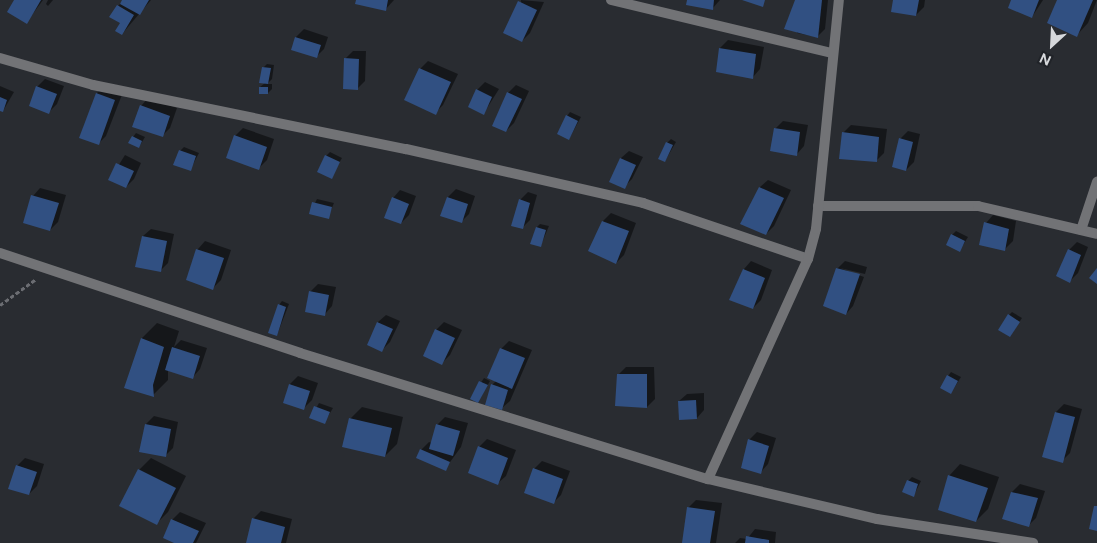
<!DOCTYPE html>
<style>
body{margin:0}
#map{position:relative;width:1097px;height:543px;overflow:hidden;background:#292c31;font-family:Figtree,sans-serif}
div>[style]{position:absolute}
.shadow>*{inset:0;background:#0007}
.building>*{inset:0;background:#315082}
.path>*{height:3px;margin-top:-1.5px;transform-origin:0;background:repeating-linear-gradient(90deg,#6b6d72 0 4px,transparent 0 6.5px)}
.street>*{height:10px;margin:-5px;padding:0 5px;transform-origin:5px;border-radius:5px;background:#727376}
span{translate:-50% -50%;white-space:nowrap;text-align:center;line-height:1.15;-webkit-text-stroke:4.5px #202328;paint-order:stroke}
.north{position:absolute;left:1027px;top:20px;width:50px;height:50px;-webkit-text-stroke:4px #202328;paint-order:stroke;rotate:205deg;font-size:14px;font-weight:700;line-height:20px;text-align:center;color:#d6d8db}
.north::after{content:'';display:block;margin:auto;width:18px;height:22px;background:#d6d8db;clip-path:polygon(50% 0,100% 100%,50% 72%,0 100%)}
</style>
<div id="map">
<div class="shadow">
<div style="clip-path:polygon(16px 0,43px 0,26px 23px)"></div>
<div style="clip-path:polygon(48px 0,53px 0,48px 6px,46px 4px)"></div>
<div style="clip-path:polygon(124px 0,151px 0,122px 34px,118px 6px)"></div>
<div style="clip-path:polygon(357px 0,394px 0,385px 10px)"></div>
<div style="clip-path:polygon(521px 0,544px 2px,530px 33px,522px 41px)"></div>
<div style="clip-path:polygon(688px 0,720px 0,712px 9px)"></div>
<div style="clip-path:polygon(795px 0,828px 0,825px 29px,817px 37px,797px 33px)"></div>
<div style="clip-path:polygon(894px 0,925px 0,924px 7px,916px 15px)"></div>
<div style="clip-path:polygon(1012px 0,1043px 0,1032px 17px)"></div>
<div style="clip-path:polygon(1058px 0,1097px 0,1088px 23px,1077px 35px)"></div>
<div style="clip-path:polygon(304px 29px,328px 37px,324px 49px,316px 57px,292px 49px,296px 37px)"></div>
<div style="clip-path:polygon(728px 40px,764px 47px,760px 69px,753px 77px,717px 71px,720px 48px)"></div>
<div style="clip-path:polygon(353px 51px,366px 51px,365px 81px,357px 89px,345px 59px)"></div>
<div style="clip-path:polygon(428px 61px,458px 74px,443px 105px,435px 113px,406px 99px,420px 69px)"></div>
<div style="clip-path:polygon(267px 64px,274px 65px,272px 79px,267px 84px,272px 84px,272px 89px,268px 93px,260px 87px,265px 83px,263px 68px)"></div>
<div style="clip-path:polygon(45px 79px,64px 86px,57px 104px,49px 112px,37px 87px)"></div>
<div style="clip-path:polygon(485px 82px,499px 89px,484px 113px,477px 90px)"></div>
<div style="clip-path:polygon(105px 85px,123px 92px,106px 136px,98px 144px,80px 137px,97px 93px)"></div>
<div style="clip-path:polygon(516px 85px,529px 91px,514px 123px,506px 131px,508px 93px)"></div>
<div style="clip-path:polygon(0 86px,14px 92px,3px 111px,0 110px)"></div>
<div style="clip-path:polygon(148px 98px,177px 108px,170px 128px,162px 136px,141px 106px)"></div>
<div style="clip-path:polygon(570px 112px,581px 117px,569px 139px,567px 116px)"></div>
<div style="clip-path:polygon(783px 121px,808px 125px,804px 146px,797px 154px,775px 129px)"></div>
<div style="clip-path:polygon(851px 125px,887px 129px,884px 153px,876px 161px,843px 133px)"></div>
<div style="clip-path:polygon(243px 128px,274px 139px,267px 160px,259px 168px,235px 136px)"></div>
<div style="clip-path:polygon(908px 131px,920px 134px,914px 162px,906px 170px,900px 139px)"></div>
<div style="clip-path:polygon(136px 133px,145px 137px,139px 147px,133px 137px)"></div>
<div style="clip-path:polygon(671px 139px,676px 142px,665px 161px,667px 143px)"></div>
<div style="clip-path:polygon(184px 147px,199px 153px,190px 170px,180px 151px)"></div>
<div style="clip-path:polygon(629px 151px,643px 157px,632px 179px,624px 187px,621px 158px)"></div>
<div style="clip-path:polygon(330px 152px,342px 158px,331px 177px,326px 156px)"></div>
<div style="clip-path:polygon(125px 155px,141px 163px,134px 179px,126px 187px,110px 179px)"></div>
<div style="clip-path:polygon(768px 180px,791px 190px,774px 226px,766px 234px,741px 223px,760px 187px)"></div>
<div style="clip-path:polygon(40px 188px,66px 195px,58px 222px,50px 230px,33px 196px)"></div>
<div style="clip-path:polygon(456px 189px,475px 196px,469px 214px,461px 222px,442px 215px,448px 197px)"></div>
<div style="clip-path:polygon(400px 190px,416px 196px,409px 215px,401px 223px,393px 198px)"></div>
<div style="clip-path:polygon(528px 192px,537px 195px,530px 220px,522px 228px,520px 200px)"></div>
<div style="clip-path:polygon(317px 199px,334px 203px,328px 217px,310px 213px)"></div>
<div style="clip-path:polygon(611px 213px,636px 223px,624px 255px,616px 263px,603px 221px)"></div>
<div style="clip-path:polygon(993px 215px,1016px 221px,1013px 241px,1005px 249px,986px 223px)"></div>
<div style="clip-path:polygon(540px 224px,549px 226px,541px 245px,537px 227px)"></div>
<div style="clip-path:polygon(151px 229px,174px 234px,168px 263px,160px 271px,143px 236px)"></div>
<div style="clip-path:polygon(956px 231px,968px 237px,960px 250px,952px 235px)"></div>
<div style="clip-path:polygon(205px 241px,231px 250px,221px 280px,213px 288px,187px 280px,198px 249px)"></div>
<div style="clip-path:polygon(1077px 242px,1088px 247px,1078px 273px,1070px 281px,1069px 250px)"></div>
<div style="clip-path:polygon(751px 261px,772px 270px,761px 300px,753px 308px,744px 269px)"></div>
<div style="clip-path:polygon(845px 261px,867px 267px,865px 274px,840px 268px,864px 277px,853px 306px,846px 314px,837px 269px)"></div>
<div style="clip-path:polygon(318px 284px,336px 287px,332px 306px,325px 314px,310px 292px)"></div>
<div style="clip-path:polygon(282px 301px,289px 304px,277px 335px,279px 305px)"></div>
<div style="clip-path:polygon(1012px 312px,1022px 318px,1010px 336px,1009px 315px)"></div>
<div style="clip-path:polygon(386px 315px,400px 321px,390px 342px,382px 350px,369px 344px,378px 322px)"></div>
<div style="clip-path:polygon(444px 322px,462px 330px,450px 355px,442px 363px,436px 330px)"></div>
<div style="clip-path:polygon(157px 323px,179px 331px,174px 347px,181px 340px,207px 348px,200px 369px,193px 377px,168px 369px,168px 380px,153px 395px,126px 387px,142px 338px)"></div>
<div style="clip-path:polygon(509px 341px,532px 350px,510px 401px,502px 408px,492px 385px,496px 381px,501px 349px)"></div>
<div style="clip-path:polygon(626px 367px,654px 367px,655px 399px,647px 407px,618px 375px)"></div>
<div style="clip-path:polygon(951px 372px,961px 377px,951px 393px,948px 376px)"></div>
<div style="clip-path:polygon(298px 376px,318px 383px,312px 400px,304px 408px,290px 384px)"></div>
<div style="clip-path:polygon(484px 378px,490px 381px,478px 402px,471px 398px)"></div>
<div style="clip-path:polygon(704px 393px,704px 410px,697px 418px,679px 401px,687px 394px)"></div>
<div style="clip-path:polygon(319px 403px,333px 408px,324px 423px,311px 417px)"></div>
<div style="clip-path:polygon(1064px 404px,1082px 409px,1070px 453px,1062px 461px,1056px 412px)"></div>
<div style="clip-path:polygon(362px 407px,403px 417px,397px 444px,385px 456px,350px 419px)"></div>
<div style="clip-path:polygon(154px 416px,178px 422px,173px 448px,165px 456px,146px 424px)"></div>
<div style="clip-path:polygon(445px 417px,468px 423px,461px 447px,445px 469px,418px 458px,421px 450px,429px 442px,432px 443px,437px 425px)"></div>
<div style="clip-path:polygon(757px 432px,776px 438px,768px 464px,761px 472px,749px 440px)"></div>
<div style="clip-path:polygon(487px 439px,516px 450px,506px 476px,498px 483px,479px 447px)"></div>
<div style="clip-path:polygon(25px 458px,44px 464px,37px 486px,29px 494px,17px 466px)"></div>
<div style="clip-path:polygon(151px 458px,186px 476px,168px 512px,157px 523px,139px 470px)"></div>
<div style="clip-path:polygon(542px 461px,570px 471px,561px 495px,553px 503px,534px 469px)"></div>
<div style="clip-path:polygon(960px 464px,999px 477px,988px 509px,976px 521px,949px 476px)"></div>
<div style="clip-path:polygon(912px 477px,921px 481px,914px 495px,908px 481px)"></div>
<div style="clip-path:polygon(1020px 484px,1045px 491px,1036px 518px,1028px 526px,1012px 492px)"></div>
<div style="clip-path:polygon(696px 500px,722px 503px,716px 543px,684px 543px,688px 508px)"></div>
<div style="clip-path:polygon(261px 511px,292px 519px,286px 543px,247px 543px,253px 519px)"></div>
<div style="clip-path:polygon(180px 512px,206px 523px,196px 543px,177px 543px,172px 520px)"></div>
<div style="clip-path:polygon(755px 529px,776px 532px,775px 543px,735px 543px,740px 538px,747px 539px)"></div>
</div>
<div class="building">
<div style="clip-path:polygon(14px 0,41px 0,27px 24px,7px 12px)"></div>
<div style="clip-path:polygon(122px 0,149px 0,140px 15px,120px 4px)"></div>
<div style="clip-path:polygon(356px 0,388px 0,386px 11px,355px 4px)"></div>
<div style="clip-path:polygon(687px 0,714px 0,713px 10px,686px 5px)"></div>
<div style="clip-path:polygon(742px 0,765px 0,763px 7px)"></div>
<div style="clip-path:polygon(795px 0,822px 0,818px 38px,784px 29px)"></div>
<div style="clip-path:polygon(893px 0,919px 0,916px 16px,891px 12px)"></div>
<div style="clip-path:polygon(1011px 0,1039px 0,1032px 18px,1008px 8px)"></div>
<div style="clip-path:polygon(1057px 0,1093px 0,1077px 37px,1047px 23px)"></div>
<div style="clip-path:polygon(518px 1px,537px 10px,522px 42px,503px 33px)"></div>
<div style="clip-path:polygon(117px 5px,134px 15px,122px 35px,115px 31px,120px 23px,109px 17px)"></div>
<div style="clip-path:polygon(295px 37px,321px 45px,317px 58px,291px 50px)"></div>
<div style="clip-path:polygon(719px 48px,756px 54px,753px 79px,716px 72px)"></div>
<div style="clip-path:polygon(344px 58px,359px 59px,358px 90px,343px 89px)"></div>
<div style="clip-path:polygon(262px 67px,271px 68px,268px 84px,259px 83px)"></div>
<div style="clip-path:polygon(419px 68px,451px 82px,436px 115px,404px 100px)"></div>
<div style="clip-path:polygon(36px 86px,57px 94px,49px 114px,29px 106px)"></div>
<div style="clip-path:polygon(259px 87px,268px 87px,268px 94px,259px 94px)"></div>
<div style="clip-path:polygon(476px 89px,492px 97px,484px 115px,468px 107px)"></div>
<div style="clip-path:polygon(507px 92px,522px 99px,506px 132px,492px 126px)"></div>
<div style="clip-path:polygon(96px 93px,115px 100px,99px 145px,79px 138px)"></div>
<div style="clip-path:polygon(0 97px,7px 100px,3px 112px,0 111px)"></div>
<div style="clip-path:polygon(140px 105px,170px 116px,163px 137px,132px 127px)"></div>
<div style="clip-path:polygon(566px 115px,578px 121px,569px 140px,557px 134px)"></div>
<div style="clip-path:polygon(774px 128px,800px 132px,797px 156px,770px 151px)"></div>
<div style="clip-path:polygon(842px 132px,879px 137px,877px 162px,839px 159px)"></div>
<div style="clip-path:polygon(234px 135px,267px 147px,259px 170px,226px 158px)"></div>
<div style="clip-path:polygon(132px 136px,142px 141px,139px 148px,128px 143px)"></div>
<div style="clip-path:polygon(899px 138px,913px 142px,906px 171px,892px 167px)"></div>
<div style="clip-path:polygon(666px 142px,673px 145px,665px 162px,658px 159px)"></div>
<div style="clip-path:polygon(179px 150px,196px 156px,191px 171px,173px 165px)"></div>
<div style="clip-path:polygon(325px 155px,340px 162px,332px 179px,317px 172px)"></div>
<div style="clip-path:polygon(620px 158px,636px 165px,625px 189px,609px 182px)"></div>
<div style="clip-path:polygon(116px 163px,134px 171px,126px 188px,108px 180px)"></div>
<div style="clip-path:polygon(759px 187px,784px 198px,766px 235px,740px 224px)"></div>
<div style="clip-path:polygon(31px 195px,59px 203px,50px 231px,23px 223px)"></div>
<div style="clip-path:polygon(392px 197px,409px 204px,401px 224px,384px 218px)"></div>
<div style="clip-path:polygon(447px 197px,468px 204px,462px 223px,440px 216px)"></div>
<div style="clip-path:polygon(519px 199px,530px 203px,523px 229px,511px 226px)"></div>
<div style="clip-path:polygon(312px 202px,332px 207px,329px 219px,309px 214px)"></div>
<div style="clip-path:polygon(602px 221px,629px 231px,616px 264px,588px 251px)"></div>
<div style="clip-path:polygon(984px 222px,1009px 229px,1005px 251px,979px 245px)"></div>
<div style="clip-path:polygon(536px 227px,546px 230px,541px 247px,530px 244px)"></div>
<div style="clip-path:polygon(951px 234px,965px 241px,960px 252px,946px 245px)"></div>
<div style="clip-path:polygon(142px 236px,167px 241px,161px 272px,135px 267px)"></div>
<div style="clip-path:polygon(196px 249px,224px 258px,213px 290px,186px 280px)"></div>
<div style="clip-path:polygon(1068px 249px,1081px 255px,1070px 283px,1056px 276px)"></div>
<div style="clip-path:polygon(836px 268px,860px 274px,846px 315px,823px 306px)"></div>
<div style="clip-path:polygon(1097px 268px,1097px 284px,1089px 278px)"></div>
<div style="clip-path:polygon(743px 269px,765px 278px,753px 309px,729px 300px)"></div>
<div style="clip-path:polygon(309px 291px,329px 295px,325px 316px,305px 312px)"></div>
<div style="clip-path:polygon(278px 304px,286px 307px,277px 336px,268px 333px)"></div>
<div style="clip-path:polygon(1008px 314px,1020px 322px,1010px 337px,998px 330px)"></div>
<div style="clip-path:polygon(377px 322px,393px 329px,382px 352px,367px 345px)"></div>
<div style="clip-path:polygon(435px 329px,455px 338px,442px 365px,423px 356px)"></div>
<div style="clip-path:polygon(141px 338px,164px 347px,153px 385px,154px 397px,124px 388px)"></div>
<div style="clip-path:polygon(172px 347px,200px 356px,193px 379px,165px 370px)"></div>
<div style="clip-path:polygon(500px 348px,525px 358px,512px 389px,487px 378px)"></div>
<div style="clip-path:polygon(617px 374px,647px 374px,647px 408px,615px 406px)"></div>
<div style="clip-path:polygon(947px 375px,958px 381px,951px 394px,940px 388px)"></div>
<div style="clip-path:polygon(479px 381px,488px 385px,478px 403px,470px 399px)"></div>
<div style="clip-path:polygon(289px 384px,310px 391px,304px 410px,283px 403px)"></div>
<div style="clip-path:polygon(491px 384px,508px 390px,502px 410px,485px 405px)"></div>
<div style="clip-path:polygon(696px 400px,697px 419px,679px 420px,678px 401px)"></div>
<div style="clip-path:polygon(314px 406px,330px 412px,325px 424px,309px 418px)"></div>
<div style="clip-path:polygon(1055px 412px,1075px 417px,1063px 463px,1042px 457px)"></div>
<div style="clip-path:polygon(349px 418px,392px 428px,385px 457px,342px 447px)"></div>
<div style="clip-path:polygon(145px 424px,171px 429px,166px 457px,139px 452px)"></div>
<div style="clip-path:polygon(436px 424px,460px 431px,453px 456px,429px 449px)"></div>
<div style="clip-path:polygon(748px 439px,769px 446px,761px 474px,741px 468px)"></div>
<div style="clip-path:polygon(478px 446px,508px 458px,498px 485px,468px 473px)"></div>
<div style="clip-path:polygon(420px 449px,450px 462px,446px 471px,416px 458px)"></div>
<div style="clip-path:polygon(16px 465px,37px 472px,29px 495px,8px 489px)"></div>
<div style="clip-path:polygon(533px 468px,563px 479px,554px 504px,524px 493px)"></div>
<div style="clip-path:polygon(138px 469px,176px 488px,157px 525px,119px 506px)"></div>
<div style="clip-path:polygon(948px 475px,988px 488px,976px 522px,938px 510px)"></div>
<div style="clip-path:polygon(907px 480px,918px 484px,914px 497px,902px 492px)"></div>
<div style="clip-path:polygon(1011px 492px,1038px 498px,1029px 527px,1002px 519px)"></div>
<div style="clip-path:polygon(1094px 506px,1097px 506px,1097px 531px,1089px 529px)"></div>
<div style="clip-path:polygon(687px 507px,715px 511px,710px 543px,682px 543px)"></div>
<div style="clip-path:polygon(252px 518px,285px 527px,281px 543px,246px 543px)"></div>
<div style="clip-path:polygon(171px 519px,199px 531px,193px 543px,174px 543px,163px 538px)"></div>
<div style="clip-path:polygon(746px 536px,769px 540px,769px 543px,745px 543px)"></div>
</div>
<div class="path">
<div style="left:0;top:305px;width:44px;rotate:-35.8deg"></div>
</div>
<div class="street">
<div style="left:611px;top:0;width:227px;rotate:13.5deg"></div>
<div style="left:0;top:58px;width:97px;rotate:16.2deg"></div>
<div style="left:93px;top:85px;width:319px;rotate:11.6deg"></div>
<div style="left:406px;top:149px;width:243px;rotate:12.8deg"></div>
<div style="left:643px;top:203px;width:174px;rotate:18.7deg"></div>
<div style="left:818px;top:206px;width:160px"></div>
<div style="left:978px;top:206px;width:122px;rotate:13.2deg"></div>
<div style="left:1081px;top:230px;width:51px;rotate:-71.6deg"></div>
<div style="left:0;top:253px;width:316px;rotate:18.4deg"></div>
<div style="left:300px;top:353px;width:427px;rotate:17.2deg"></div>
<div style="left:708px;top:479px;width:174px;rotate:13.3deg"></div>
<div style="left:877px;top:519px;width:158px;rotate:8.7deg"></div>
<div style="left:708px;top:479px;width:242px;rotate:-65.6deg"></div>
<div style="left:808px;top:259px;width:31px;rotate:-75deg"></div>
<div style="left:816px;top:229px;width:230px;rotate:-84.3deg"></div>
</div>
<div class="north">N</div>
</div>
